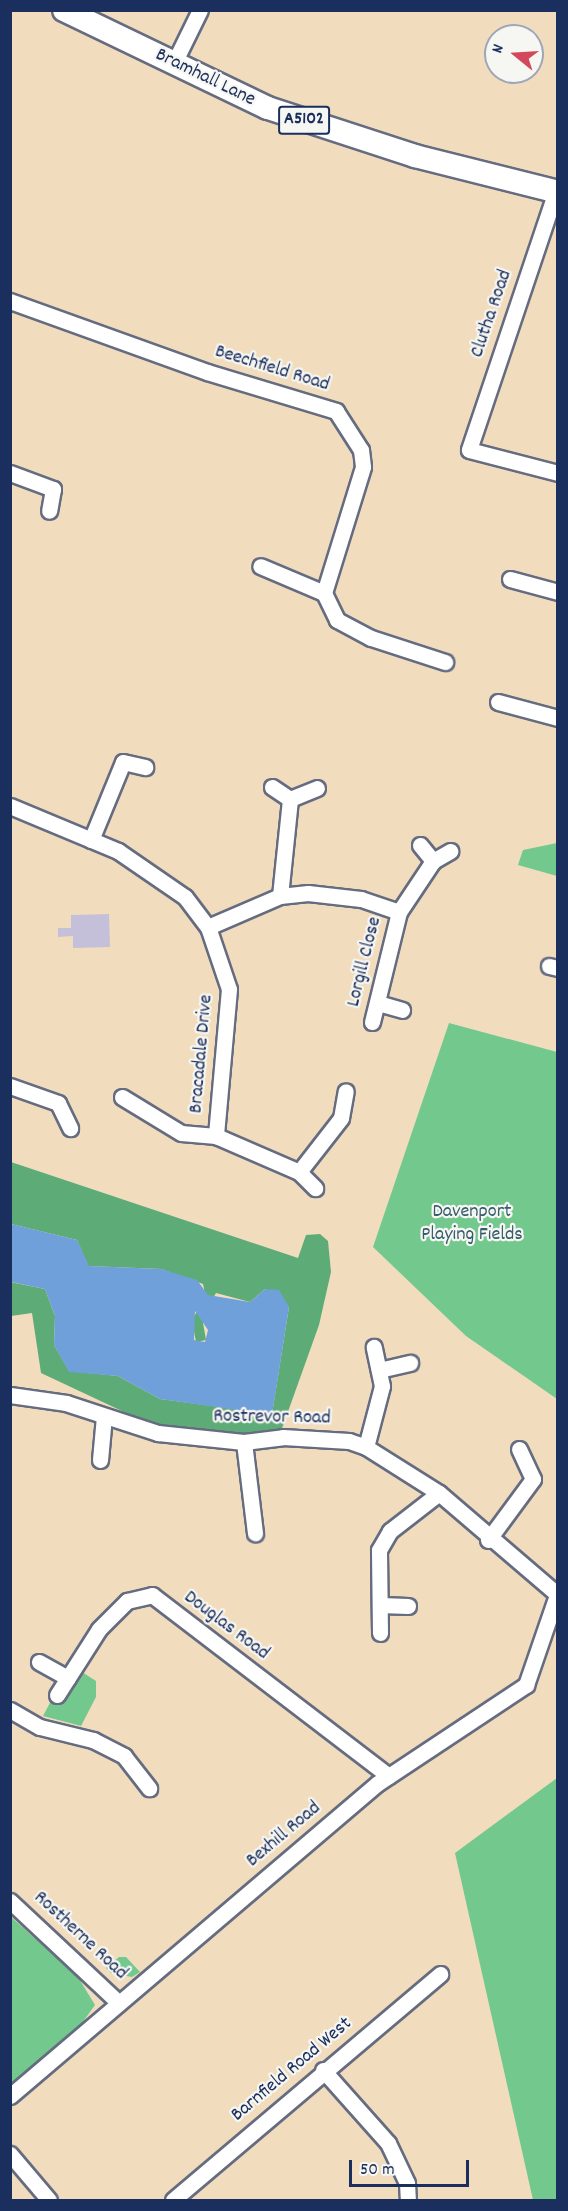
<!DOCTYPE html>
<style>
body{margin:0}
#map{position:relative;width:568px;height:2211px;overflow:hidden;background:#f1ddbe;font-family:Dekko,sans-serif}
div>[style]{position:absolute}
.industrial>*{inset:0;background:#c5c0da}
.green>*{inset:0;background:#72c88d}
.forest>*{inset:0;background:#5dac78}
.water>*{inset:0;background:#6fa0da}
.roads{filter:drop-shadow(2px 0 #666c80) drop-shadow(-2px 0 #666c80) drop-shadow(0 2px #666c80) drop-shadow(0 -2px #666c80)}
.minor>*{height:15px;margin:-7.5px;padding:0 7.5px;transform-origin:7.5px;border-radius:7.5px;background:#fff}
.primary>*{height:22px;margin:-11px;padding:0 11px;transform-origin:11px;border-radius:11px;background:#fff}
span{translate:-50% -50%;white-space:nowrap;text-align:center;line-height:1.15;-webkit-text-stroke:4.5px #f6f6f2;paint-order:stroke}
.shield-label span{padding:2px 4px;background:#f6f6f2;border:2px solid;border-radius:4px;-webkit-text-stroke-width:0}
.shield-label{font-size:18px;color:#1b2f5e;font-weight:700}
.street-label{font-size:20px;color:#1b2f5e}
.park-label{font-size:20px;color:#355d6c}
.frame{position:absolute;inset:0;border:12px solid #1b2f5e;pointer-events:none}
.north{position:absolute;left:484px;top:24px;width:60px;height:60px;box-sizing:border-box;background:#f6f6f2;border:2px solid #9ea6b7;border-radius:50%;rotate:288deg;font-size:16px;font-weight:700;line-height:24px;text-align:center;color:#1b2f5e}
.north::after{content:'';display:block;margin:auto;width:21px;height:27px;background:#d1495b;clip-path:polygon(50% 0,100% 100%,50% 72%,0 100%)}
.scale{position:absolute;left:349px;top:2160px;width:120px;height:27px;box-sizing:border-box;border:3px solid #1b2f5e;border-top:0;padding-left:8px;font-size:18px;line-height:21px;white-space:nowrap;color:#1b2f5e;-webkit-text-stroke:4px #f6f6f2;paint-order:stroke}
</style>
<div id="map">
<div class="industrial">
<div style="clip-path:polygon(109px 914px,110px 947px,73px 948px,73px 936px,58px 937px,58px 928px,71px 928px,71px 915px)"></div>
</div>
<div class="green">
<div style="clip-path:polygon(557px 843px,557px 876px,518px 865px,523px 850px)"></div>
<div style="clip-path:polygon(449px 1023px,557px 1052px,557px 1399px,466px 1336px,373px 1247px)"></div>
<div style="clip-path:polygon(82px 1672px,96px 1681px,96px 1697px,81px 1726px,43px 1716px,53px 1697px,60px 1702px)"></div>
<div style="clip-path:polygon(557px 1778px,557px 2200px,533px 2200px,455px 1853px)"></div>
<div style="clip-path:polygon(11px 1917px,78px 1977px,95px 2005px,77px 2030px,11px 2084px)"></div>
<div style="clip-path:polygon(119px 1957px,126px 1957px,140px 1972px,132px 1977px,111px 1973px,106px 1968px)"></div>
</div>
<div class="forest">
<div style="clip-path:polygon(11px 1162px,298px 1258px,306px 1235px,320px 1234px,328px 1241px,331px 1272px,319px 1325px,280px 1434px,254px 1438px,158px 1428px,41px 1373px,32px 1313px,11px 1316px,10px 1282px,45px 1289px,55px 1316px,54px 1345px,69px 1371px,118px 1376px,160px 1399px,272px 1414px,289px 1307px,265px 1289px,250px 1302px,216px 1293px,202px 1317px,206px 1340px,196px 1342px,192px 1321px,205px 1294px,203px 1284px,161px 1269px,88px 1266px,77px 1240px,11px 1224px)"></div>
</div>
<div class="water">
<div style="clip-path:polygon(evenodd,11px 1224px,77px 1240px,89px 1266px,161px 1269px,197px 1280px,208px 1295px,250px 1302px,265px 1289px,279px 1290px,289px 1307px,272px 1415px,160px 1399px,118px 1376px,69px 1372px,54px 1345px,55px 1316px,45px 1289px,11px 1282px,11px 1224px,195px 1311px,208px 1330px,205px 1342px,194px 1340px,195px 1311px)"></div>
</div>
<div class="roads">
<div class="minor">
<div style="left:174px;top:63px;width:59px;rotate:-63.9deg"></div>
<div style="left:556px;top:191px;width:273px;rotate:108.6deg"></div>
<div style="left:469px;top:450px;width:92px;rotate:14.5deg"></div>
<div style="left:10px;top:301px;width:209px;rotate:19.8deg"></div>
<div style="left:207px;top:372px;width:135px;rotate:16.8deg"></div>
<div style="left:336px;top:411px;width:46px;rotate:57.3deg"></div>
<div style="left:361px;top:450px;width:17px;rotate:83deg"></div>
<div style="left:363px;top:467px;width:132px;rotate:107.2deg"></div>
<div style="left:324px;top:593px;width:69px;rotate:-157.1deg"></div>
<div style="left:10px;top:473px;width:46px;rotate:20.4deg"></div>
<div style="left:53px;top:489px;width:22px;rotate:100deg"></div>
<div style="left:510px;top:579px;width:50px;rotate:15.2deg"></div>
<div style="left:324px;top:593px;width:30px;rotate:64deg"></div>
<div style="left:337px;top:620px;width:38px;rotate:28deg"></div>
<div style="left:371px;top:638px;width:78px;rotate:18deg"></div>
<div style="left:498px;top:702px;width:62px;rotate:14.9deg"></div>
<div style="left:272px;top:787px;width:22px;rotate:34deg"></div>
<div style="left:290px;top:799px;width:29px;rotate:-22deg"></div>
<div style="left:10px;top:806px;width:117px;rotate:22.6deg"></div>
<div style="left:118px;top:851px;width:81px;rotate:34.5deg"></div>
<div style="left:185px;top:897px;width:38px;rotate:53deg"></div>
<div style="left:208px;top:927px;width:65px;rotate:71.3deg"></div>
<div style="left:229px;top:989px;width:148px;rotate:95.1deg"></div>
<div style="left:216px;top:1136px;width:90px;rotate:23.4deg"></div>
<div style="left:299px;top:1172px;width:23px;rotate:45deg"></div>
<div style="left:91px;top:840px;width:84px;rotate:-67.7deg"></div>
<div style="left:123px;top:762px;width:23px;rotate:13deg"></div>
<div style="left:420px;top:845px;width:21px;rotate:51deg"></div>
<div style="left:280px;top:896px;width:98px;rotate:-84.1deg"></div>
<div style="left:208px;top:927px;width:78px;rotate:-23.3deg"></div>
<div style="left:280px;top:896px;width:28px;rotate:-6deg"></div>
<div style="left:308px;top:893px;width:53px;rotate:6.5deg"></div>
<div style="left:361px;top:899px;width:40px;rotate:18.9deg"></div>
<div style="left:399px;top:912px;width:61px;rotate:-56.3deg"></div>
<div style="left:433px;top:861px;width:20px;rotate:-30deg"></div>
<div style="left:549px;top:966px;width:9px;rotate:13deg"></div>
<div style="left:378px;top:1003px;width:25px;rotate:16deg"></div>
<div style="left:372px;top:1022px;width:113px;rotate:-76.2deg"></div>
<div style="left:10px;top:1086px;width:51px;rotate:19.5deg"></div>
<div style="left:58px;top:1103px;width:28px;rotate:64deg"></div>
<div style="left:122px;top:1097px;width:69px;rotate:31.4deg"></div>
<div style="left:181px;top:1133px;width:35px;rotate:5deg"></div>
<div style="left:299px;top:1172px;width:68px;rotate:-52.1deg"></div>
<div style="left:341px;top:1118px;width:27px;rotate:-80deg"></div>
<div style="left:379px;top:1370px;width:32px;rotate:-13deg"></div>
<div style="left:10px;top:1395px;width:57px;rotate:8.1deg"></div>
<div style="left:66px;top:1403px;width:97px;rotate:18.1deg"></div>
<div style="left:158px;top:1433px;width:86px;rotate:6deg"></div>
<div style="left:244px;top:1442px;width:39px;rotate:-7deg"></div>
<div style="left:283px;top:1437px;width:66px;rotate:3.5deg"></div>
<div style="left:349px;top:1441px;width:18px;rotate:19deg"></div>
<div style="left:366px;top:1447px;width:86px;rotate:32.2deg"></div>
<div style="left:439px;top:1493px;width:157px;rotate:40.6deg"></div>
<div style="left:244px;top:1442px;width:92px;rotate:83.1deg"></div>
<div style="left:366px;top:1447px;width:63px;rotate:-75.3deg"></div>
<div style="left:382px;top:1386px;width:40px;rotate:-102deg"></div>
<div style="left:100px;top:1460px;width:44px;rotate:-84.8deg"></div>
<div style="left:488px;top:1540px;width:76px;rotate:-53.6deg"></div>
<div style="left:533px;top:1479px;width:33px;rotate:-115deg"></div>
<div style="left:380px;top:1605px;width:28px;rotate:2deg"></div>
<div style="left:380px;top:1633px;width:83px;rotate:-90.7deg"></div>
<div style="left:379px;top:1550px;width:22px;rotate:-60deg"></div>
<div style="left:390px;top:1531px;width:62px;rotate:-37.8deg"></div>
<div style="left:39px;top:1662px;width:33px;rotate:29deg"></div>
<div style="left:57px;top:1695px;width:78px;rotate:-57.5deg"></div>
<div style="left:99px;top:1629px;width:40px;rotate:-45deg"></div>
<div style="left:127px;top:1601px;width:26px;rotate:-13deg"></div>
<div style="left:152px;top:1595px;width:298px;rotate:37.4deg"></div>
<div style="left:10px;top:1710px;width:34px;rotate:30deg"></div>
<div style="left:40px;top:1727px;width:55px;rotate:13.8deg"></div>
<div style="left:93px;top:1740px;width:35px;rotate:27deg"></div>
<div style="left:124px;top:1756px;width:41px;rotate:52deg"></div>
<div style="left:10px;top:1901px;width:149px;rotate:43.1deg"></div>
<div style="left:323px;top:2070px;width:98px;rotate:48.3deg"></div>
<div style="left:388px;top:2143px;width:44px;rotate:64.6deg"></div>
<div style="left:407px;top:2183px;width:17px;rotate:87deg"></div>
<div style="left:10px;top:2096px;width:483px;rotate:-40.4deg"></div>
<div style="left:378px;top:1783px;width:178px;rotate:-33.5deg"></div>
<div style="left:526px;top:1685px;width:95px;rotate:-71deg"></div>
<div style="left:10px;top:2154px;width:60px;rotate:49.7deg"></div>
<div style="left:173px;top:2200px;width:350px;rotate:-40.2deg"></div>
</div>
<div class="primary">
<div style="left:64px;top:10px;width:226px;rotate:25.7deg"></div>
<div style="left:268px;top:108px;width:155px;rotate:18.1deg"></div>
<div style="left:415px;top:156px;width:147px;rotate:14.1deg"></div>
</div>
</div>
<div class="shield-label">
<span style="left:304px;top:120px">A5102</span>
</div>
<div class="street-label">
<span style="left:205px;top:78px;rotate:26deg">Bramhall Lane</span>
<span style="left:492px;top:314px;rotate:-71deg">Clutha Road</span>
<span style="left:272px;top:369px;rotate:17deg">Beechfield Road</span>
<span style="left:365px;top:962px;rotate:-76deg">Lorgill Close</span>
<span style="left:202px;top:1054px;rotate:-85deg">Bracadale Drive</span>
<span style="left:272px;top:1418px;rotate:1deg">Rostrevor Road</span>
<span style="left:226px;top:1626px;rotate:37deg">Douglas Road</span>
<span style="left:284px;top:1835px;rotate:-40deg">Bexhill Road</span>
<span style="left:80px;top:1936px;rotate:43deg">Rostherne Road</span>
<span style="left:292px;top:2070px;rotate:-40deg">Barnfield Road West</span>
</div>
<div class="park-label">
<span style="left:472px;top:1224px">Davenport<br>Playing Fields</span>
</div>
<div class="frame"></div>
<div class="north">N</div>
<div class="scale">50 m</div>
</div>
